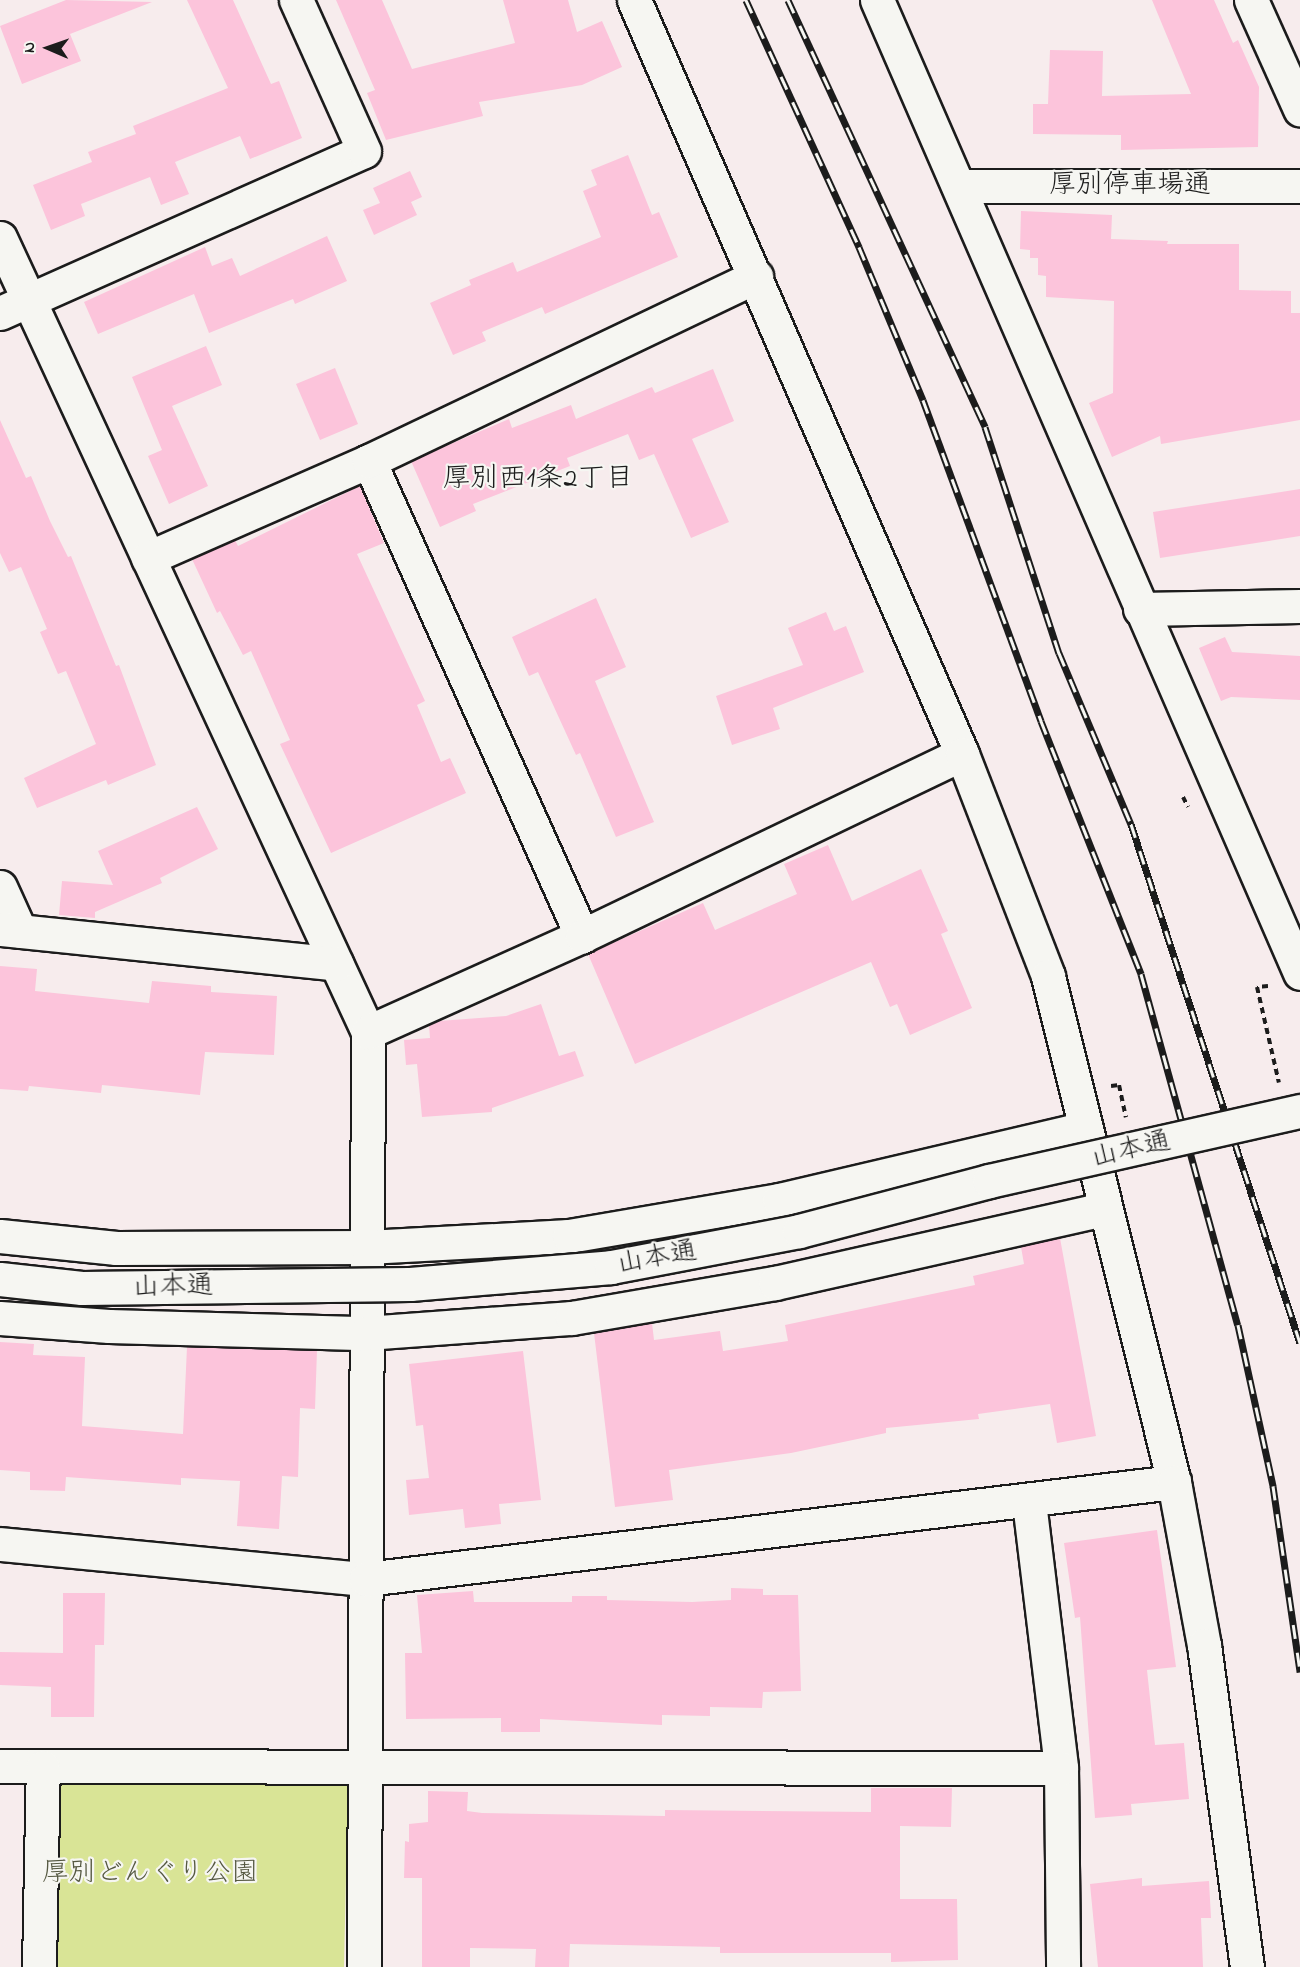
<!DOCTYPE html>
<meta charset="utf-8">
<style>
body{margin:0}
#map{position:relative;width:1300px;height:1967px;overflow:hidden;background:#f7eced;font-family:"Indie Flower","Klee One",sans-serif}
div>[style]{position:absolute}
.green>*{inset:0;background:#d9e496}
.building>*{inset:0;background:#fcc4db}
.path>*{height:4px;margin-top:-2px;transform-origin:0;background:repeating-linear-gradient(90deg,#1c1c1c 0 6px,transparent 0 10.5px)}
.roads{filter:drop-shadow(2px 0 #1c1c1c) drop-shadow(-2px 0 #1c1c1c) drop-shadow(0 2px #1c1c1c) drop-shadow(0 -2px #1c1c1c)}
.street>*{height:33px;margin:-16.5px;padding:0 16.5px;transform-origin:16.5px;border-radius:16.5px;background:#f6f6f2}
.secondary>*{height:33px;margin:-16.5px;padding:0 16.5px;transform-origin:16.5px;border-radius:16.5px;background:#f6f6f2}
.rail>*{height:7px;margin-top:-3.5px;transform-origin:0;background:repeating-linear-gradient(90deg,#f6f6f2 0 14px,#1c1c1c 0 28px);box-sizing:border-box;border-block:2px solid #1c1c1c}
.bridges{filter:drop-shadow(2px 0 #1c1c1c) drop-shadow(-2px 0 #1c1c1c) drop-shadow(0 2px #1c1c1c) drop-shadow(0 -2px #1c1c1c)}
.secondary-bridge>*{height:33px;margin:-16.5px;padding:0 16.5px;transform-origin:16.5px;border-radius:16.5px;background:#f6f6f2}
span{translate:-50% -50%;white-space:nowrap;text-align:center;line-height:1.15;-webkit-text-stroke:4.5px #f6f6f2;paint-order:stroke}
.street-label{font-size:27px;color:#1c1c1c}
.park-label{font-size:27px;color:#555841}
.neighbourhood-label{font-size:28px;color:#1c1c1c}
.north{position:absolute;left:18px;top:18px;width:60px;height:60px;-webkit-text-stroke:4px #f6f6f2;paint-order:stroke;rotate:272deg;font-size:16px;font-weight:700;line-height:24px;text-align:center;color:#1c1c1c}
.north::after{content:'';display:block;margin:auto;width:21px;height:27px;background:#1c1c1c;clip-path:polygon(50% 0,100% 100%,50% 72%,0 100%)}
</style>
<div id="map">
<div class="green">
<div style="clip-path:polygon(59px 1779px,348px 1783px,344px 1967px,54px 1967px)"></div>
</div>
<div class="building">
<div style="clip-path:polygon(66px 0,152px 2px,70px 34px,81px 61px,22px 84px,0 26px)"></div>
<div style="clip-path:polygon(187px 0,233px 0,271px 84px,279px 81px,302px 138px,250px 159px,240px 136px,175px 162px,189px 194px,161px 205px,150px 177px,81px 204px,85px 216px,51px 230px,33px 185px,92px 162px,88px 152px,136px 134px,133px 126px,228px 88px)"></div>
<div style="clip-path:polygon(336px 0,382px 0,412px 69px,515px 43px,503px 0,568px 0,577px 32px,602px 21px,622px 67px,582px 85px,479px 102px,483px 116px,386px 140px,367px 93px,375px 90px)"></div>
<div style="clip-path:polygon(1152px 0,1214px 0,1233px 43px,1238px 40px,1259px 87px,1258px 147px,1121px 150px,1121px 135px,1033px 134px,1033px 104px,1048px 104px,1050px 50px,1103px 51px,1102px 96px,1191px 94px)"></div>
<div style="clip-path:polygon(628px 155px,652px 215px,659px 212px,678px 257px,545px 314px,542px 307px,482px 332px,486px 341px,453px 355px,430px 303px,471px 285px,469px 280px,513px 262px,517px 272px,601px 237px,583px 191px,597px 185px,591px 170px)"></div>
<div style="clip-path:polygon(410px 171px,422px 197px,411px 202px,417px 215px,374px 235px,363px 210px,380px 203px,373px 188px)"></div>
<div style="clip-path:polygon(1021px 211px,1112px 215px,1111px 239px,1168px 241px,1167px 244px,1239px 244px,1239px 290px,1291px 291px,1291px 313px,1300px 313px,1300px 420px,1161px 444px,1160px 436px,1112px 457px,1089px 403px,1113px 393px,1114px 301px,1046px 297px,1046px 276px,1038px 275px,1038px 258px,1030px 258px,1030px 250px,1020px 249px)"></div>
<div style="clip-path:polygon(327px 236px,347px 281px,295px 304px,293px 299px,209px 333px,194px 294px,98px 334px,84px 302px,205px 247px,212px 266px,232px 258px,240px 276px)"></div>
<div style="clip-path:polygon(206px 346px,222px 385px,172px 406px,208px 486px,169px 504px,148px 456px,162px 450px,132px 377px)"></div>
<div style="clip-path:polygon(335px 368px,358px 424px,320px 440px,296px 384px)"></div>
<div style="clip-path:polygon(713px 369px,734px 421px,692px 439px,729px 522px,691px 538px,654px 454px,639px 460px,628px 434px,567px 458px,570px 466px,473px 504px,476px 511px,440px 527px,411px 461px,509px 419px,512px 428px,571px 405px,576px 419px,652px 387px,655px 393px)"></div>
<div style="clip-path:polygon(0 420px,26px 478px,31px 476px,50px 521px,68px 557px,71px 556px,116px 666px,119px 665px,156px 765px,108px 785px,106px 780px,37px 808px,24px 778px,96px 744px,66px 671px,58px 674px,40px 632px,47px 629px,21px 567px,9px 572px,0 553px)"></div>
<div style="clip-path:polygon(360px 486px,384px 543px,357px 554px,425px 701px,417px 705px,441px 762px,450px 758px,466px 793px,331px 853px,280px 744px,290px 740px,251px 651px,243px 655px,220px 611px,217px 613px,192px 559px,235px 540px,238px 546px)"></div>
<div style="clip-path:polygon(1300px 489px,1300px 536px,1160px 558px,1153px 512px)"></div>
<div style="clip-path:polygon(596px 598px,626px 667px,595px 681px,654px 822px,616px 837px,580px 753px,576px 755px,538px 672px,529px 676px,512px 637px)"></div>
<div style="clip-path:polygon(826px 612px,834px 631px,846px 626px,864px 672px,773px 708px,780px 729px,732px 745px,716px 696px,803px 665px,788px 628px)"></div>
<div style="clip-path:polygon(1225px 637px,1232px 652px,1300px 656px,1300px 700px,1231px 697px,1221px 701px,1199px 648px)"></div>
<div style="clip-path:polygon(197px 807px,218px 849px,160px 878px,162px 883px,95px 912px,95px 918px,59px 915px,62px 881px,113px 885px,98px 851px)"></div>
<div style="clip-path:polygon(828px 845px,852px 901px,921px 869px,948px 931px,941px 934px,972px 1008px,910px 1035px,897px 1004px,890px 1007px,871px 962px,635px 1064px,588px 954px,703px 903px,715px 930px,797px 894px,784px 864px)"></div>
<div style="clip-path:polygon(0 966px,37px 969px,35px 991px,149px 1003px,152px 981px,211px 986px,211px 992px,277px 996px,274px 1055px,205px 1052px,200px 1095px,102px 1085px,101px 1093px,29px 1086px,28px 1091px,0 1089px)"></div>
<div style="clip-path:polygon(541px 1004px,559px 1056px,575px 1051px,584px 1076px,492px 1108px,492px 1112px,422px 1117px,417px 1064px,406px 1065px,404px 1040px,430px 1038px,429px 1025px,439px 1021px,506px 1016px)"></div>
<div style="clip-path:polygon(1060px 1238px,1096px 1436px,1057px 1443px,1050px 1404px,978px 1414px,979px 1419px,886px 1428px,886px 1433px,791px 1453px,669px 1470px,673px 1500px,615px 1507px,594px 1333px,652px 1323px,654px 1340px,720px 1331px,723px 1351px,788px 1341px,785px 1325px,975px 1285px,973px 1276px,1024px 1264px,1021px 1247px)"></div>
<div style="clip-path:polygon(0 1342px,34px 1344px,33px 1355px,85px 1357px,82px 1426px,183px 1434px,187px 1347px,317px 1350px,315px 1409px,300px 1408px,298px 1477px,282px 1476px,279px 1529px,237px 1526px,240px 1481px,181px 1478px,181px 1485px,66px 1477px,65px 1491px,30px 1490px,30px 1472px,0 1470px)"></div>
<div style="clip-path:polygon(523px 1351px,541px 1500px,499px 1504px,501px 1524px,465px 1528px,463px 1509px,409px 1515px,406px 1480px,429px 1478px,423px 1425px,416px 1426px,409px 1364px)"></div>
<div style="clip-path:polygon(1157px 1530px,1176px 1667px,1147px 1670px,1155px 1745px,1184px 1743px,1189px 1799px,1131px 1804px,1132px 1815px,1095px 1818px,1080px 1617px,1075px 1618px,1064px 1543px)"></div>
<div style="clip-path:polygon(731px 1588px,763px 1589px,763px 1595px,798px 1595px,801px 1691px,763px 1692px,762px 1708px,710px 1707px,710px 1716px,662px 1715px,662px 1725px,540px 1719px,540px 1732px,501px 1732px,501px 1718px,406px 1719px,405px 1653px,422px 1653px,417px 1595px,473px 1591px,474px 1602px,572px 1602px,572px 1596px,607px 1596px,607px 1600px,692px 1602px,731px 1600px)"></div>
<div style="clip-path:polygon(63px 1593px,105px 1593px,104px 1645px,95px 1645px,94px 1717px,51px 1717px,51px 1687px,0 1685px,0 1652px,63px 1653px)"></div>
<div style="clip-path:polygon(871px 1788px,952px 1788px,951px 1827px,900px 1826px,900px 1899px,957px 1899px,958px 1960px,891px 1962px,891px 1953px,720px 1953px,720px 1947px,570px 1944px,569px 1967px,535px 1967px,536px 1949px,470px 1948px,470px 1967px,422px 1967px,422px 1878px,404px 1878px,405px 1841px,409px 1842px,409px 1824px,428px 1822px,428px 1791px,468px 1792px,467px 1811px,482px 1813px,665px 1816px,665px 1810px,871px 1812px)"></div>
<div style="clip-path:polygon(1142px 1878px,1142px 1886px,1209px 1881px,1211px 1918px,1201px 1918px,1203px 1967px,1098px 1967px,1090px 1884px)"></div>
</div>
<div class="path">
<div style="left:1183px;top:797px;width:11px;rotate:63deg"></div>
<div style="left:1268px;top:986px;width:11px;rotate:175deg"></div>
<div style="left:1257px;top:987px;width:98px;rotate:77.1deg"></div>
<div style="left:1111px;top:1086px;width:8px;rotate:-7deg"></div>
<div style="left:1119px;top:1085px;width:33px;rotate:78deg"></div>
</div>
<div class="roads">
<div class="street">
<div style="left:877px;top:0;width:1061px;rotate:66.5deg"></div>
<div style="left:1251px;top:0;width:120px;rotate:65.8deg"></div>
<div style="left:0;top:238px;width:875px;rotate:65.13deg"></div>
<div style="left:368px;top:1032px;width:935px;rotate:90.25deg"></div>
<div style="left:0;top:313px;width:398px;rotate:-24deg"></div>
<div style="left:364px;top:151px;width:166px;rotate:-114.2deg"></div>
<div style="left:369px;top:461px;width:521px;rotate:65.85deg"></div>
<div style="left:148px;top:558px;width:241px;rotate:-23.7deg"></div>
<div style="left:369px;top:461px;width:429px;rotate:-25.5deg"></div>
<div style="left:1140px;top:609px;width:160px;rotate:-1.1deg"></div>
<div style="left:0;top:887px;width:48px;rotate:65.6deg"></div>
<div style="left:0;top:929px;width:338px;rotate:5.9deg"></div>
<div style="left:368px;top:1032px;width:235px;rotate:-24.2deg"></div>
<div style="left:582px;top:936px;width:421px;rotate:-25.6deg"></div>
<div style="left:0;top:1236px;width:117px;rotate:5.9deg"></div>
<div style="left:116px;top:1248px;width:251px;rotate:-0.2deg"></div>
<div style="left:367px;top:1247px;width:202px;rotate:-3.1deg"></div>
<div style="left:569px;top:1236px;width:213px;rotate:-9.7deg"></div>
<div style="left:779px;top:1200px;width:315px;rotate:-13.2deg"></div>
<div style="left:0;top:1318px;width:109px;rotate:4.2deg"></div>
<div style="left:109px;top:1326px;width:257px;rotate:1.6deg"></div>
<div style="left:366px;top:1333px;width:207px;rotate:-4.2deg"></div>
<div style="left:572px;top:1318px;width:206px;rotate:-9.8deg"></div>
<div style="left:775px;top:1283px;width:337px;rotate:-12.7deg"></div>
<div style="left:1029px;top:1502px;width:268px;rotate:83.1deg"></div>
<div style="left:1061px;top:1768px;width:199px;rotate:89.4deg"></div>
<div style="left:0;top:1544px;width:368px;rotate:5.5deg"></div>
<div style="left:366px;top:1579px;width:814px;rotate:-6.85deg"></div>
<div style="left:0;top:1766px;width:1061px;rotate:0.11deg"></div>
<div style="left:39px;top:1967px;width:200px;rotate:-88.9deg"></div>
</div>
<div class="secondary">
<div style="left:634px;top:0;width:822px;rotate:66.49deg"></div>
<div style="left:962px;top:754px;width:238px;rotate:68.8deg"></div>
<div style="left:1048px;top:976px;width:521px;rotate:76.02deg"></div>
<div style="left:1174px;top:1482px;width:166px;rotate:79.6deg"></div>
<div style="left:1204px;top:1645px;width:325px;rotate:82.4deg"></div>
<div style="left:959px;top:186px;width:341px"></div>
</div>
</div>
<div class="rail">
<div style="left:746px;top:0;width:272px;rotate:65.4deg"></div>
<div style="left:859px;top:247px;width:166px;rotate:67.3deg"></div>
<div style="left:923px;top:400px;width:342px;rotate:69.8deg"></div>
<div style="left:1041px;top:721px;width:272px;rotate:68.4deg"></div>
<div style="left:1141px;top:974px;width:364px;rotate:74.6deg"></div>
<div style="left:1238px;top:1325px;width:165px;rotate:77.7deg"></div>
<div style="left:1273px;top:1486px;width:188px;rotate:81.7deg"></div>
<div style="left:788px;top:0;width:470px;rotate:65.2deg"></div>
<div style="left:985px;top:427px;width:238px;rotate:71.9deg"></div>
<div style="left:1059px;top:653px;width:186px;rotate:67.2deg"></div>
<div style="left:1131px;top:824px;width:546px;rotate:71.96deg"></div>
</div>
<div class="bridges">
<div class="secondary-bridge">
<div style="left:0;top:1279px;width:82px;rotate:6.3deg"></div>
<div style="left:82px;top:1288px;width:328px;rotate:-0.7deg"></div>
<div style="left:410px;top:1284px;width:202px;rotate:-4.8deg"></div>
<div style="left:611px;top:1267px;width:191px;rotate:-10.8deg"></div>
<div style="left:799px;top:1231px;width:196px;rotate:-14.7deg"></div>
<div style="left:989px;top:1181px;width:319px;rotate:-12.7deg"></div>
</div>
</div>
<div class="street-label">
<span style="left:1130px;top:186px">厚別停車場通</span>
<span style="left:1131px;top:1150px;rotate:-13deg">山本通</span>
<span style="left:657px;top:1258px;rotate:-10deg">山本通</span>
<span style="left:173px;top:1287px;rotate:-1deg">山本通</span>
</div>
<div class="park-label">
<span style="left:150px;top:1874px">厚別どんぐり公園</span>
</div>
<div class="neighbourhood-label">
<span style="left:538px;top:480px">厚別西1条2丁目</span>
</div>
<div class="north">N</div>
</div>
